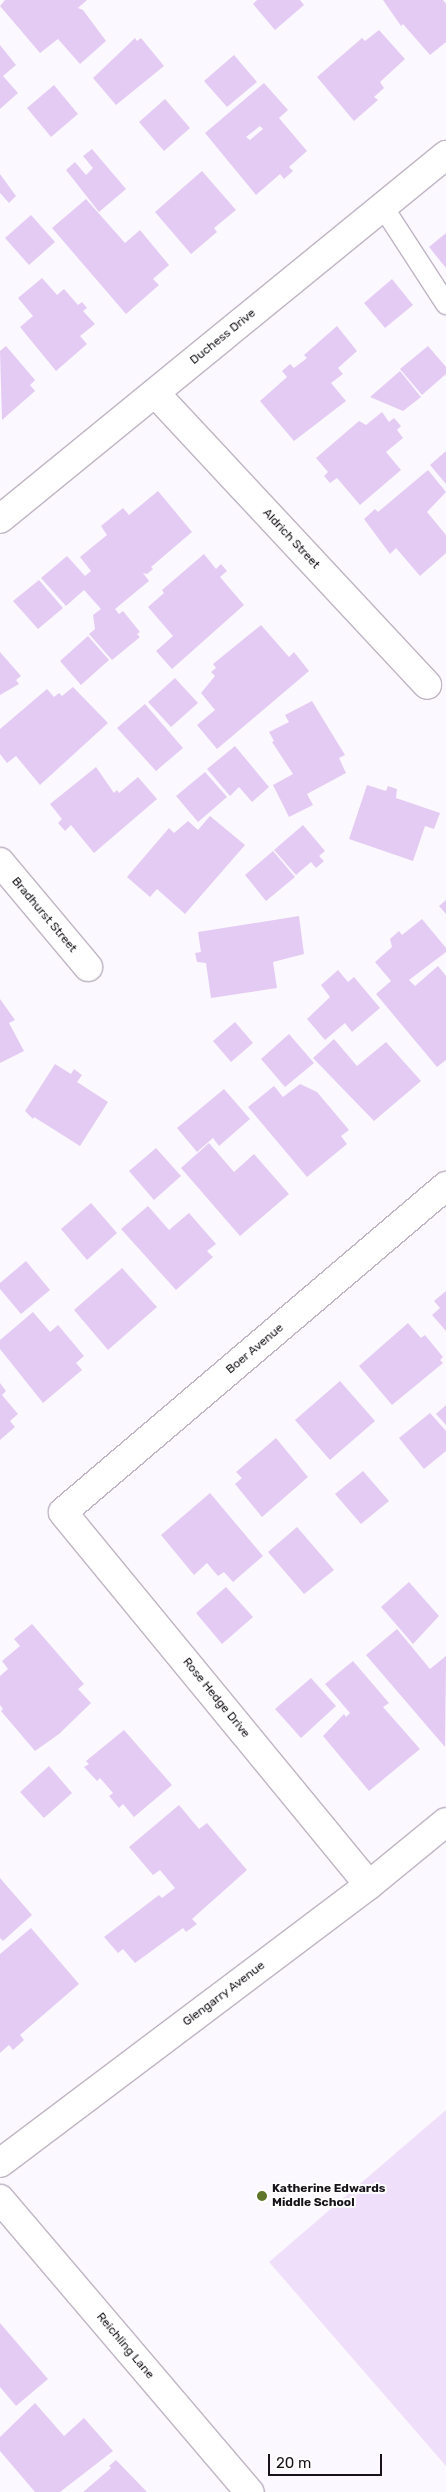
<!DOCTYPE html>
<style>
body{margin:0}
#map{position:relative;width:446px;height:2492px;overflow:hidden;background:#fcf8ff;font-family:Rubik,sans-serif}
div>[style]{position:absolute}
.green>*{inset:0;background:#f0dffa}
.building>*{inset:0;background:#e4cbf4}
.roads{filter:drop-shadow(1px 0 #bfb5c5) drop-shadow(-1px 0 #bfb5c5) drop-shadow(0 1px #bfb5c5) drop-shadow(0 -1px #bfb5c5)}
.service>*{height:20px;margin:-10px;padding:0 10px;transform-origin:10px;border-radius:10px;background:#fff}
.minor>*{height:28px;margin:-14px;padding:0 14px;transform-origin:14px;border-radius:14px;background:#fff}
.dots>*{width:14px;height:14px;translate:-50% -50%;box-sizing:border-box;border:2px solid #fff;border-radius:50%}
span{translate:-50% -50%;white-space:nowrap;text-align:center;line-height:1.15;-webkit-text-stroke:4px #fff;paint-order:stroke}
.street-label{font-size:12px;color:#171319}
.poi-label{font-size:12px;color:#171319;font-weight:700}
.left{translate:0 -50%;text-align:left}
.scale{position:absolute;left:268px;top:2454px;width:114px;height:22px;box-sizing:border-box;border:2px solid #171319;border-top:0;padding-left:6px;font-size:15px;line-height:18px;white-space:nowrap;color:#171319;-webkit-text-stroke:4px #fff;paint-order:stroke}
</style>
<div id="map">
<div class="green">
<div style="clip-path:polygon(446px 2110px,446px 2466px,269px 2262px)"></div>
</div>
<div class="building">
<div style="clip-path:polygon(5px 0,87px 0,78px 8px,83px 10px,106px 41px,80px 64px,58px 39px,40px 53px,0 6px)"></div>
<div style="clip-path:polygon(257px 0,300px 0,304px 5px,275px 30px,253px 4px)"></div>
<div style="clip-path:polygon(383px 0,443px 0,446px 4px,446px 42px,430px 55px,403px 24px,401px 26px)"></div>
<div style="clip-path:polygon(379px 30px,405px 59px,380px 82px,384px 88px,374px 97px,378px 100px,354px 121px,317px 77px,362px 38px,365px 41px)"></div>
<div style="clip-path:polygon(135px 38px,137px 41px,141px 38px,164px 66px,116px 105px,93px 78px)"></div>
<div style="clip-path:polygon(0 45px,16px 65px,3px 76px,18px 93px,0 109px)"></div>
<div style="clip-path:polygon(234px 55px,257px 82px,227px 107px,204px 81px)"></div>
<div style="clip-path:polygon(evenodd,264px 83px,288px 110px,279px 118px,307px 151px,289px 167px,293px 171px,284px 179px,280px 174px,256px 195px,205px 133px,264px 83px,260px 126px,263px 129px,250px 140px,246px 137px,260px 126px)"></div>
<div style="clip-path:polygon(54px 85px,78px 114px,51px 137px,27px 108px)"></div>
<div style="clip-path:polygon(165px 99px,190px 128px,164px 151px,139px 122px)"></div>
<div style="clip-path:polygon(92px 149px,126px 189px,99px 212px,66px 170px,75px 162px,86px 175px,93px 168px,83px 156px)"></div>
<div style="clip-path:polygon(202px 171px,236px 210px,214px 228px,217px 232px,191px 254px,155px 212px)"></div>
<div style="clip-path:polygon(0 174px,16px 196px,9px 203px,0 193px)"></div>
<div style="clip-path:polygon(86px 199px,125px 243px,140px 230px,169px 265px,153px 279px,159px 285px,126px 314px,52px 228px)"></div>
<div style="clip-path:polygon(31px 215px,55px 242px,29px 265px,5px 238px)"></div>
<div style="clip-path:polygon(446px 233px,446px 268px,429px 247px)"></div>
<div style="clip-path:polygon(42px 278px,57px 295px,64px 289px,78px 305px,82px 302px,87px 308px,83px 311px,95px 324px,80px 336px,87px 344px,56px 371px,20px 327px,33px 316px,18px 298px)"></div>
<div style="clip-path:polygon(392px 279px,413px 305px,385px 328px,364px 303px)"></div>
<div style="clip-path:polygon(337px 326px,357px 351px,338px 368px,343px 374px,331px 383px,346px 401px,294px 441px,260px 401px,287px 377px,282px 371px,290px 364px,294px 368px,307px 358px,304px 355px)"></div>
<div style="clip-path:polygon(6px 346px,35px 380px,30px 385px,35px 391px,2px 420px,0 351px)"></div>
<div style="clip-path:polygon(428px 346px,446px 367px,446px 374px,422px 395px,400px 369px)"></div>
<div style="clip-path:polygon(400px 371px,421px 397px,403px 411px,370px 397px)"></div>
<div style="clip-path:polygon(382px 412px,389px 422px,394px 418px,401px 426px,397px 430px,403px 438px,386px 452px,401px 470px,360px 505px,337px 478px,330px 483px,324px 476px,328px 472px,316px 458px,359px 421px,366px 425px)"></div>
<div style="clip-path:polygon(446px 451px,446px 484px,430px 465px)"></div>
<div style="clip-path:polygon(428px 470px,446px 492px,427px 512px,446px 535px,446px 553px,420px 576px,396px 548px,390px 554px,364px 519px,375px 509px,378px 512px)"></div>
<div style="clip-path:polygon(158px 491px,192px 532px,151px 567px,153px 569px,147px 574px,143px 573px,149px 581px,115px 609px,119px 614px,123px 611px,140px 632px,137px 634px,140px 637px,112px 660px,89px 634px,95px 629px,93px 615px,101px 609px,84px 590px,66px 606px,41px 578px,67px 556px,85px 576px,91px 571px,80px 557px,107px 535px,101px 526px,123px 508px,129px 515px)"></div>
<div style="clip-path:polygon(204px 554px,216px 569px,221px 564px,227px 571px,220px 577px,244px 605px,172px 669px,156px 651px,173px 636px,148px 607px,164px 593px,162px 590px)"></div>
<div style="clip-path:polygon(39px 580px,63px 608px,38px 629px,13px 601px)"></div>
<div style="clip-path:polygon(261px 625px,289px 657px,294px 652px,309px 671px,217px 749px,197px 725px,215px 710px,201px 693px,215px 676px,211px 672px,216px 668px,213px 664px)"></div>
<div style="clip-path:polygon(88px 636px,109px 660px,81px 685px,60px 661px)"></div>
<div style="clip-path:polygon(0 652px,21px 676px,16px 680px,19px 684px,0 695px)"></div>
<div style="clip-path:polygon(175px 678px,198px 703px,171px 727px,148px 702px)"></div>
<div style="clip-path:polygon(73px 687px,108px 723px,40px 785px,16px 756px,7px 763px,0 754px,0 729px,47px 689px,54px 697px,59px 693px,62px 696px)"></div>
<div style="clip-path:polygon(312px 701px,345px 755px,339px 758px,346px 773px,307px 794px,313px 805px,289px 817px,273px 785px,293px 774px,272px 742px,274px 741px,269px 732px,289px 722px,285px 715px)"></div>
<div style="clip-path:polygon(145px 704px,183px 748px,156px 771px,117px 728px)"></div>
<div style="clip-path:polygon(235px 746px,269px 787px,252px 802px,239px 787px,230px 796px,207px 769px)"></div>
<div style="clip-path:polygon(96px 767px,114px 793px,117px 790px,119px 793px,138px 777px,157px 799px,94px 853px,71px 825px,65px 831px,58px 823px,62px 819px,50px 804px)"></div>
<div style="clip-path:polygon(205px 772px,227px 797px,198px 822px,176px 796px)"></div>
<div style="clip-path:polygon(367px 785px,386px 791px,388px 786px,397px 789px,396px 798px,440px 813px,434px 829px,425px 826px,413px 861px,349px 839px)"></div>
<div style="clip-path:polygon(210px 816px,245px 845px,185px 914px,157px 889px,150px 897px,127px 877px,169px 828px,174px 833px,188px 821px,198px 830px)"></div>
<div style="clip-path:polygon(303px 825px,325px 851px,319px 856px,324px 861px,316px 868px,311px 862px,296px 875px,274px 850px)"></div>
<div style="clip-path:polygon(273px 851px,295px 877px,266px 901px,245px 875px)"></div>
<div style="clip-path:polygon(446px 900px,446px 914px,439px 906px)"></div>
<div style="clip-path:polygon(299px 916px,304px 954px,273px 962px,277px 988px,211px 998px,206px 963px,197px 962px,195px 953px,201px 952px,198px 932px)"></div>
<div style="clip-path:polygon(422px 919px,446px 948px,446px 952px,409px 980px,415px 986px,438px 966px,446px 976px,446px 1060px,437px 1067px,376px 994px,391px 981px,375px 962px,392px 947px,390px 939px,399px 931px,402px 935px)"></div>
<div style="clip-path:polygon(338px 970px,348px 982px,354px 977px,380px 1008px,352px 1032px,345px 1023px,325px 1040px,307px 1019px,330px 997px,321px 985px)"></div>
<div style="clip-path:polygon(0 999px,15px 1020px,9px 1023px,24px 1051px,0 1063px)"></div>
<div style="clip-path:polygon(235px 1022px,253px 1043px,231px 1062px,213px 1041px)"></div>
<div style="clip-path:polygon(289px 1034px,314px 1063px,285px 1087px,261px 1059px)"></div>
<div style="clip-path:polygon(334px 1039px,357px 1066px,386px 1042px,421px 1081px,374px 1121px,313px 1058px)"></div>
<div style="clip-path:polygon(55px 1064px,71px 1074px,74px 1069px,82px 1075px,77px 1082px,108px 1102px,80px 1146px,34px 1117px,33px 1119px,25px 1111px)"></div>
<div style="clip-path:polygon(300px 1084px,317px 1092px,349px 1130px,341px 1136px,347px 1144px,307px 1177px,248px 1107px,274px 1086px,283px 1097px)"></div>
<div style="clip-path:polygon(224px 1089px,250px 1119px,219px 1146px,213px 1138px,197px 1152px,177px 1128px)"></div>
<div style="clip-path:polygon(209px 1143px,234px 1172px,254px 1154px,289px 1194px,240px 1236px,181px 1168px)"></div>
<div style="clip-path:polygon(156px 1148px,181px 1176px,154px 1200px,129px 1171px)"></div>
<div style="clip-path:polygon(91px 1203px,117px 1233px,87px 1260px,61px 1229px)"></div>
<div style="clip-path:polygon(148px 1206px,169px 1230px,189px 1213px,216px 1244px,207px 1251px,213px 1257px,176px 1290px,121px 1229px)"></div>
<div style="clip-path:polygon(26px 1261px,50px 1290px,21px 1314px,0 1289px,0 1283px)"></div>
<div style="clip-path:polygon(122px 1268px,157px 1307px,108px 1350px,74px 1310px)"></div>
<div style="clip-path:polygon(446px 1291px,446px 1331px,432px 1315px,440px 1308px,434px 1301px)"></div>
<div style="clip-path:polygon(33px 1312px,50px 1332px,58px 1325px,84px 1356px,76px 1363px,82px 1370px,43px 1403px,0 1349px,0 1340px)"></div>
<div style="clip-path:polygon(408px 1323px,421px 1338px,425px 1335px,443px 1357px,440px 1360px,443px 1363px,392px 1405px,359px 1366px)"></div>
<div style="clip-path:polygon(340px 1381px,375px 1421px,330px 1460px,295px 1420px)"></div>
<div style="clip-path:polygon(0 1383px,6px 1391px,2px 1395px,18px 1414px,10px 1421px,15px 1427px,0 1440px)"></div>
<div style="clip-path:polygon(446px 1405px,446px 1425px,436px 1414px)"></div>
<div style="clip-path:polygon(430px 1413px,446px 1431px,446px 1451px,424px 1469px,399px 1438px)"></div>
<div style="clip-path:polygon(276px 1438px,308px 1477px,262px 1517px,235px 1484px,242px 1478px,236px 1472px)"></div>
<div style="clip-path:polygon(363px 1471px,389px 1501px,361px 1524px,335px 1494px)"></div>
<div style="clip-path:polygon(210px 1493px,263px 1556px,233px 1582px,224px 1572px,218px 1576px,207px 1563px,194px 1575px,161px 1535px)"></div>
<div style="clip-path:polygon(297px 1527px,334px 1570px,304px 1594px,268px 1552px)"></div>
<div style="clip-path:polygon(409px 1582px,439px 1616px,413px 1644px,381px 1607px)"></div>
<div style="clip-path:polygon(226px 1587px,253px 1617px,222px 1644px,196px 1613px)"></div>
<div style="clip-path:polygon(32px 1624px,84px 1684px,78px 1689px,91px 1703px,59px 1734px,35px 1751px,1px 1711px,3px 1709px,0 1705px,0 1676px,8px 1669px,2px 1661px,20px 1646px,14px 1639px)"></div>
<div style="clip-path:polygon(397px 1629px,430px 1669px,446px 1656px,445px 1747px,366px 1655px)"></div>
<div style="clip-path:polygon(353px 1661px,389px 1703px,383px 1707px,420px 1749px,369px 1791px,323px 1736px,344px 1714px,346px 1717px,350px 1713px,325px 1684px)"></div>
<div style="clip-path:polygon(311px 1678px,336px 1706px,301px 1738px,275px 1709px)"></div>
<div style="clip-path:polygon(124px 1730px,172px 1785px,134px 1817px,123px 1804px,119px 1808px,109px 1796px,113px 1793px,100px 1778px,97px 1781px,84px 1767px,89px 1764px,86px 1761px)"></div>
<div style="clip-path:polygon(49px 1766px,72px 1793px,44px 1818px,20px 1792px)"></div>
<div style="clip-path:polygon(179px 1805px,199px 1829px,207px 1823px,247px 1870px,192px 1919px,197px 1924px,186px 1932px,183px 1928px,135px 1963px,123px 1949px,118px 1953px,104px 1937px,159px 1895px,162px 1898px,175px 1888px,160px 1870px,153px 1875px,129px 1847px)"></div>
<div style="clip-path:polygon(0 1878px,32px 1915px,3px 1941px,0 1938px)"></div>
<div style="clip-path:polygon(31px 1928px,79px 1984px,20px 2035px,24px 2040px,13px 2050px,9px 2045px,0 2053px,0 1954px)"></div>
<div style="clip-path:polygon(0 2323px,48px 2379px,16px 2406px,0 2387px)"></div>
<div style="clip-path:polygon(35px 2403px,64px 2436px,84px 2418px,113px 2451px,60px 2492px,35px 2492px,0 2451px,0 2437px)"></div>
<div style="clip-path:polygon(116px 2460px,147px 2492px,83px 2492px,111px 2468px,109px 2466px)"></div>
</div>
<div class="roads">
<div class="service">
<div style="left:383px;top:207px;width:116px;rotate:57deg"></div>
</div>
<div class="minor">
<div style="left:155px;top:393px;width:399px;rotate:47deg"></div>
<div style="left:0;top:519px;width:576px;rotate:-39.22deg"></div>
<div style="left:0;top:862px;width:137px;rotate:50deg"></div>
<div style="left:369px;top:1885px;width:482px;rotate:-129.4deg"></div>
<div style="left:63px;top:1512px;width:503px;rotate:-40.4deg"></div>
<div style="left:0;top:2163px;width:462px;rotate:-37deg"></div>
<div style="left:369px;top:1885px;width:99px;rotate:-39.3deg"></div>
<div style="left:0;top:2199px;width:385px;rotate:49.6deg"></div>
</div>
</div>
<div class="dots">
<div style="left:262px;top:2196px;background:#5e7627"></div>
</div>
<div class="street-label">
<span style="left:223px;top:337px;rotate:-39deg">Duchess Drive</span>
<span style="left:291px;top:539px;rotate:47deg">Aldrich Street</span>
<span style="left:44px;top:915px;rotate:50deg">Bradhurst Street</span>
<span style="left:255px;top:1349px;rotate:-40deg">Boer Avenue</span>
<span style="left:216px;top:1698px;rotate:51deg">Rose Hedge Drive</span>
<span style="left:224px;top:1994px;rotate:-37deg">Glengarry Avenue</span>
<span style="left:125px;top:2346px;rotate:50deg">Reichling Lane</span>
</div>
<div class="poi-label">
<span class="left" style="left:272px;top:2196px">Katherine Edwards<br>Middle School</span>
</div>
<div class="scale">20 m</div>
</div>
